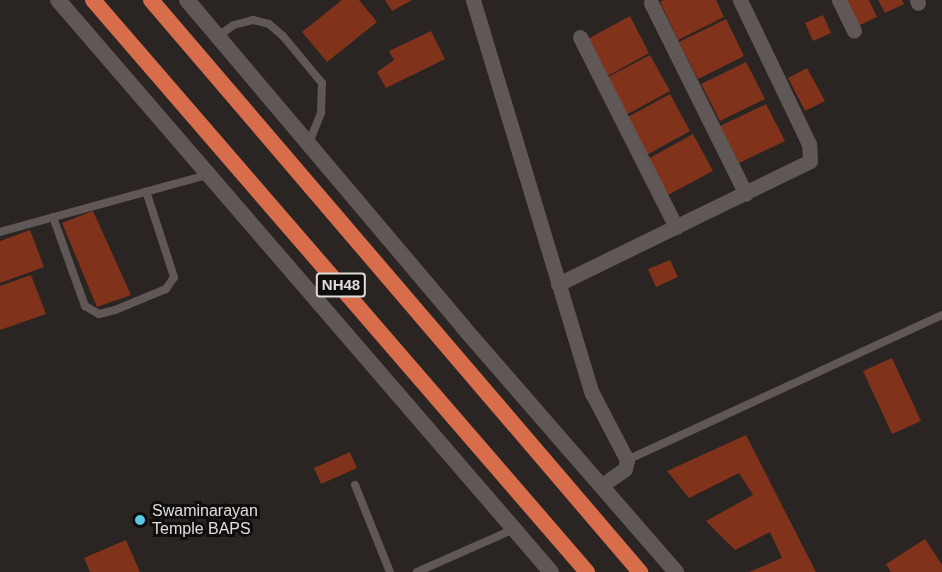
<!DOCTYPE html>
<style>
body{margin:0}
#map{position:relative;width:942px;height:572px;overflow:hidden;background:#2a2422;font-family:Arial,sans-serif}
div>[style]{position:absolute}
.building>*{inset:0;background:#80321a}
.service>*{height:8px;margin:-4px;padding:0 4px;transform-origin:4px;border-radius:4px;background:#5f5856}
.minor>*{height:15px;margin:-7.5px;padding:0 7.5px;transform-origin:7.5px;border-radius:7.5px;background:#5f5856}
.tertiary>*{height:16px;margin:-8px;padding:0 8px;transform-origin:8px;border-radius:8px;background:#5f5856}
.trunk>*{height:16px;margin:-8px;padding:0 8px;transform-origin:8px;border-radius:8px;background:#d86d4c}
.dots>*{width:16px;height:16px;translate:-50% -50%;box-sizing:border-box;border:3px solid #100e0d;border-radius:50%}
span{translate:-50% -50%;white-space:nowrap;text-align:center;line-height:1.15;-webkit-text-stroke:6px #100e0d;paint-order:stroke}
.shield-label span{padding:2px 4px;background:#100e0d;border:2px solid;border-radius:4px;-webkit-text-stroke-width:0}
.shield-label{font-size:15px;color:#e0dcda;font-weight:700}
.poi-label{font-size:16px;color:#e0dcda}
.left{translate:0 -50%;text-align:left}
</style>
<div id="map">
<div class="building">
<div style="clip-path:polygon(342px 0,359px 0,377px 22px,327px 62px,302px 32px)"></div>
<div style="clip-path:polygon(385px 0,412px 0,392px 11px)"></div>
<div style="clip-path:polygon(664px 0,716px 0,724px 17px,678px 40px,660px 2px)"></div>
<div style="clip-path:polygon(840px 0,869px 0,877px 17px,854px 28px)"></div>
<div style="clip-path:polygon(878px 0,902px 0,904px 4px,885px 13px)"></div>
<div style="clip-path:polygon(823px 15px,831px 33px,813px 41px,805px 23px)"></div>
<div style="clip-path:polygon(630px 16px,649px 53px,604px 78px,584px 41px)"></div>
<div style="clip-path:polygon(726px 19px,744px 56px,698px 79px,679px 42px)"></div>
<div style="clip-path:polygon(431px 31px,445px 59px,386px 88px,377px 72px,394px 60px,389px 51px)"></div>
<div style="clip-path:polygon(650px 55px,670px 91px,624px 116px,604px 79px)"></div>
<div style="clip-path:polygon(746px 62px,765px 99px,720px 121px,701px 84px)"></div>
<div style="clip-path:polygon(807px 68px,825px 101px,805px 111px,788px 78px)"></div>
<div style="clip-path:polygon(670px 94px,690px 131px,645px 156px,624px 119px)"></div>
<div style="clip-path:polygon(766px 104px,785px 141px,739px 163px,720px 126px)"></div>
<div style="clip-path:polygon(693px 134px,713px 171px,666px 196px,646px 160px)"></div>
<div style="clip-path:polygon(93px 211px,131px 295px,97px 307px,62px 223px)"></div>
<div style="clip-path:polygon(30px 230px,44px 267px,0 283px,0 241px)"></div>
<div style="clip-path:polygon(670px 260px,678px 277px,656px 287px,648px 269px)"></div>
<div style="clip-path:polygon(31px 275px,46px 314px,0 330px,0 286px)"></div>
<div style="clip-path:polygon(892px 358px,921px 421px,892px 434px,863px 371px)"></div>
<div style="clip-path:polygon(746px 435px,816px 572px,749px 572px,782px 558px,770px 532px,735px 550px,706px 521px,753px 495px,739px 473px,689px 498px,667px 471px)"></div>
<div style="clip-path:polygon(350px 452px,357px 468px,321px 484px,314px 468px)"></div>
<div style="clip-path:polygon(925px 539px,942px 565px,942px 572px,891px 572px,886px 564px)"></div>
<div style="clip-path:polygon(126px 540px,140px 572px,90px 572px,84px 558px)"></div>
</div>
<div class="service">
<div style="left:218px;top:36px;width:19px;rotate:-35deg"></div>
<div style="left:234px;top:25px;width:20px;rotate:-15deg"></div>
<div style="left:253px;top:20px;width:16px;rotate:14deg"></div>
<div style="left:269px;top:24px;width:18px;rotate:41deg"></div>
<div style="left:283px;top:36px;width:61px;rotate:50.3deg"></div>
<div style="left:322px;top:83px;width:30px;rotate:92deg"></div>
<div style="left:321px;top:113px;width:31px;rotate:112deg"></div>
<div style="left:53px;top:217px;width:95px;rotate:70.2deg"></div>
<div style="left:85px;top:306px;width:16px;rotate:30deg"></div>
<div style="left:99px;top:314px;width:16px;rotate:-14deg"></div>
<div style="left:115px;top:310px;width:55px;rotate:-22.4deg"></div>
<div style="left:166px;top:289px;width:14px;rotate:-56deg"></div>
<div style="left:174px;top:277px;width:90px;rotate:-108deg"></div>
<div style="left:0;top:232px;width:215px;rotate:-15.4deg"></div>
<div style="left:627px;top:460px;width:347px;rotate:-24.7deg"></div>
<div style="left:355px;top:485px;width:94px;rotate:68.1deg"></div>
<div style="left:417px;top:572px;width:106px;rotate:-23.9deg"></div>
</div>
<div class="minor">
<div style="left:473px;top:0;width:411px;rotate:73.2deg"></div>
<div style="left:592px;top:393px;width:76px;rotate:62.4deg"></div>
<div style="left:627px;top:460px;width:9px;rotate:103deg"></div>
<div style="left:625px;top:469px;width:29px;rotate:145deg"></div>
<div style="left:839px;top:0;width:34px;rotate:64deg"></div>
<div style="left:917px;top:0;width:3px;rotate:72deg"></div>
<div style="left:651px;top:3px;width:213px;rotate:63.6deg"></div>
<div style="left:580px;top:37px;width:213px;rotate:63.2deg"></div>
<div style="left:558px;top:284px;width:280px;rotate:-26deg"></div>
<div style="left:810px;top:161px;width:17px;rotate:-93deg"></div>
<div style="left:809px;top:144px;width:160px;rotate:-115.6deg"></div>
</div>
<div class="tertiary">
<div style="left:58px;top:0;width:755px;rotate:49.24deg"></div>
<div style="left:187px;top:0;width:428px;rotate:49.8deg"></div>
<div style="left:463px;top:327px;width:325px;rotate:49deg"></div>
</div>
<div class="trunk">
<div style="left:93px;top:0;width:756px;rotate:49.18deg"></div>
<div style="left:151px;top:0;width:753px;rotate:49.47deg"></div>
</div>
<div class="dots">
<div style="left:140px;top:520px;background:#59c8e5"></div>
</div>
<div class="shield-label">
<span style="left:341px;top:285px">NH48</span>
</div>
<div class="poi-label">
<span class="left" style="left:152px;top:520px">Swaminarayan<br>Temple BAPS</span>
</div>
</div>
